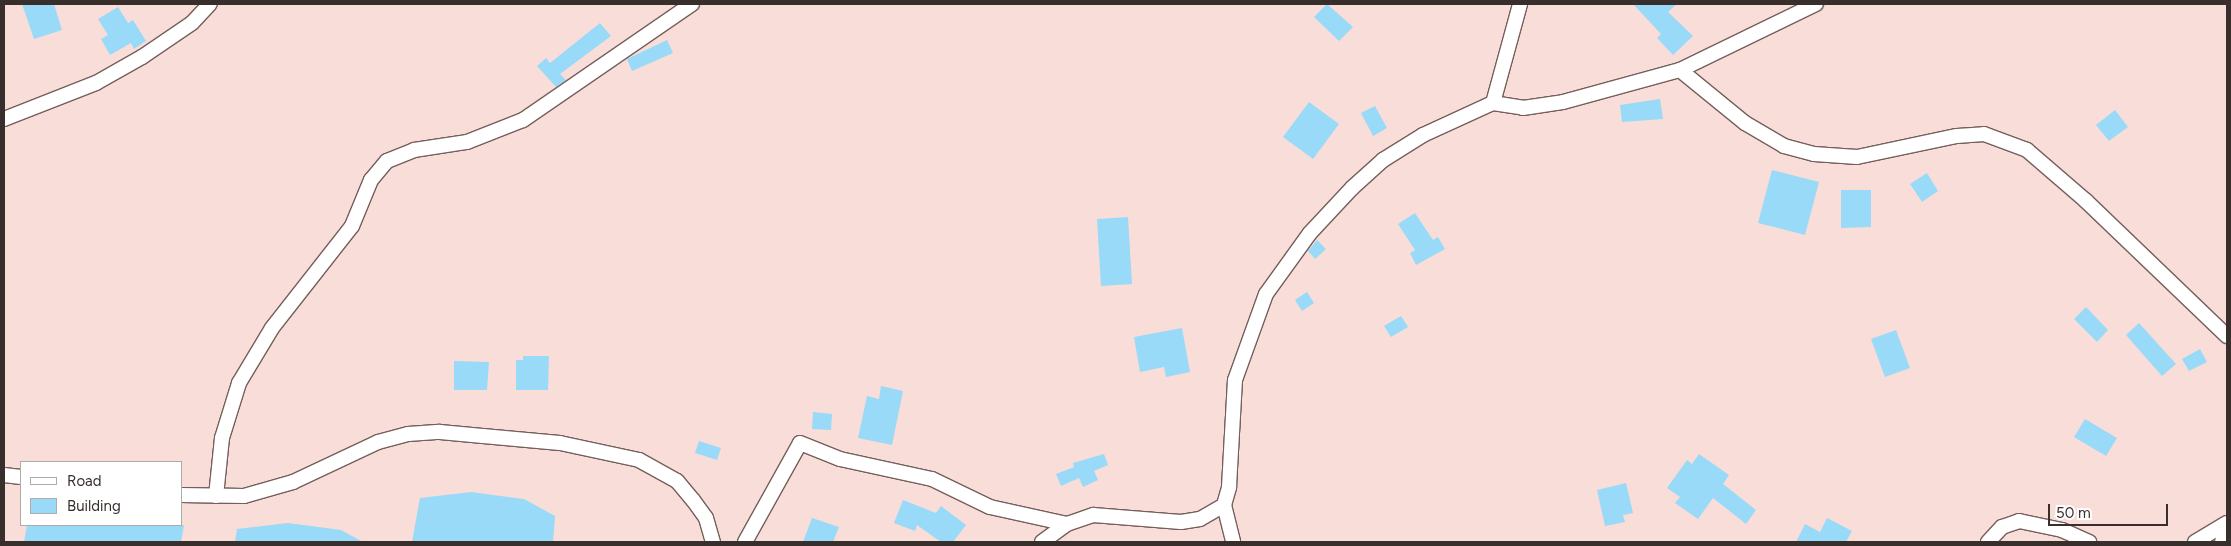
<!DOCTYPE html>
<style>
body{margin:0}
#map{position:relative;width:2231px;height:546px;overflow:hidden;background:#f8ddd9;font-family:Figtree,sans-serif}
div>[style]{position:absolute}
.building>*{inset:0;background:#99daf8}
.roads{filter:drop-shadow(1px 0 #755e5b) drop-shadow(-1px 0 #755e5b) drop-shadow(0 1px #755e5b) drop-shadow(0 -1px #755e5b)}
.street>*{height:14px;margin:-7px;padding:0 7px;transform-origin:7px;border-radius:7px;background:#fff}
span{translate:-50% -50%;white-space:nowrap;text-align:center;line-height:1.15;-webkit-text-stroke:4px #fff;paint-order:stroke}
.frame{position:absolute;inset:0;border:5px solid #382e2c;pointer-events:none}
.legend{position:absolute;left:20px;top:461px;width:162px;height:65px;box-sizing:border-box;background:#fff;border:1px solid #afabab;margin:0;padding:6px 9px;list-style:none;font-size:15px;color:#382e2c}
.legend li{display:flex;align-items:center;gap:10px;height:25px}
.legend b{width:25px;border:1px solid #afabab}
.scale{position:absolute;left:2048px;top:504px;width:120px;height:22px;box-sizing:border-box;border:2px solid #382e2c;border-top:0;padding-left:6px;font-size:15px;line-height:18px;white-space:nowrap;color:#382e2c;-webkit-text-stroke:4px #fff;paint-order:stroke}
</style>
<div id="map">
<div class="building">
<div style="clip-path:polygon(22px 4px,54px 4px,62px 30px,34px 39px)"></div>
<div style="clip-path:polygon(1327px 4px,1353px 27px,1339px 41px,1314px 17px)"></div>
<div style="clip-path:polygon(1633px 4px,1677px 4px,1668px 12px,1693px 36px,1673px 55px,1657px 38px,1661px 34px)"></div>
<div style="clip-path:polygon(118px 7px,128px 23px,133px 20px,146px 41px,134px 49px,131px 43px,110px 55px,101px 39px,108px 35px,98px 19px)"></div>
<div style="clip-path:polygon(600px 23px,611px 36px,560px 74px,566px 80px,556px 87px,537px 66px,546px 58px,550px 63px)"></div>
<div style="clip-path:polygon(667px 40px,673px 53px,632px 71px,627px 59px)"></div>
<div style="clip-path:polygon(1660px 99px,1663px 119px,1622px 122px,1620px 105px)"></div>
<div style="clip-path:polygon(1309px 102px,1339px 124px,1313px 159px,1283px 137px)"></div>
<div style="clip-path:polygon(1375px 106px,1387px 128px,1373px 136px,1361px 113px)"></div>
<div style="clip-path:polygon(2115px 110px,2128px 127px,2109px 141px,2096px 125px)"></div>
<div style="clip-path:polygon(1772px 170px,1819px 182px,1805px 235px,1758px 223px)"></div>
<div style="clip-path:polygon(1927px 173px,1938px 191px,1922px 202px,1910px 184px)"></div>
<div style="clip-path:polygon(1841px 190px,1871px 190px,1871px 227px,1841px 228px)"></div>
<div style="clip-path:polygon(1415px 213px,1433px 240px,1438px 237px,1445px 249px,1416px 265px,1410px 253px,1415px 250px,1398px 224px)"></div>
<div style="clip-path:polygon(1128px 217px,1132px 284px,1101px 286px,1097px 219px)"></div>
<div style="clip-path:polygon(1317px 240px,1326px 249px,1315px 259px,1308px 251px)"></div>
<div style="clip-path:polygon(1307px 292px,1314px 303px,1302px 311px,1295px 300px)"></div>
<div style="clip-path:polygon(2086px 307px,2108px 330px,2097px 342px,2074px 319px)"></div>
<div style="clip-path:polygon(1401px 316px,1408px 327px,1391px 337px,1384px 326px)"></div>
<div style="clip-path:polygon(2139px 323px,2176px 364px,2162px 376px,2126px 335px)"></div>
<div style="clip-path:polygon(1182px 328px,1190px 372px,1166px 377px,1164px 367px,1140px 372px,1134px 337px)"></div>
<div style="clip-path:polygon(1896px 330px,1910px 368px,1885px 377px,1871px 339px)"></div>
<div style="clip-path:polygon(2200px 349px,2207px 362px,2189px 371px,2182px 359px)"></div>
<div style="clip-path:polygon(523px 356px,549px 356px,548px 390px,516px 390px,516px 360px,523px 360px)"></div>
<div style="clip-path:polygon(454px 361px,489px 362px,487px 390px,454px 390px)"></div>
<div style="clip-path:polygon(881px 386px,903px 391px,892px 445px,858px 438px,867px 396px,879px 399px)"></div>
<div style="clip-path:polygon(813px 412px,832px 414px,831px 430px,812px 429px)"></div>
<div style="clip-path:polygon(2085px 419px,2117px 438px,2106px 456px,2074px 437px)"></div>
<div style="clip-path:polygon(699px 441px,721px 448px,717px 460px,695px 453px)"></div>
<div style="clip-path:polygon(1104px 454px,1108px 465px,1094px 471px,1098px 480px,1083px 487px,1079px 478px,1061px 486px,1056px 474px,1074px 467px,1073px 463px)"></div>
<div style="clip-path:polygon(1699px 454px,1729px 475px,1723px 484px,1756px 510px,1746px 524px,1713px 498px,1698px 519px,1675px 503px,1680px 497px,1667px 488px,1687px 460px,1692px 464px)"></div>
<div style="clip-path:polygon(1626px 483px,1633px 513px,1623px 515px,1625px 522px,1605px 526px,1597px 490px)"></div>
<div style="clip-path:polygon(471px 492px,524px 499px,555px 516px,553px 542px,412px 542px,420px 498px)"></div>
<div style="clip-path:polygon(903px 500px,936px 513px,941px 506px,966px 525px,953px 542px,941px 542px,917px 525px,915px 531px,894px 523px)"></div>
<div style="clip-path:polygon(812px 518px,839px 527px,833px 542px,803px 542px)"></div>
<div style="clip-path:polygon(1827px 518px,1852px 531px,1846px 542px,1796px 542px,1805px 524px,1820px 532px)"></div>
<div style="clip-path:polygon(288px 523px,341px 530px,363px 542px,235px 542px,237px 529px)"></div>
<div style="clip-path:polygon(27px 525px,184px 525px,181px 542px,24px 542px)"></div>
</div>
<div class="roads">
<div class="street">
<div style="left:1680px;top:70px;width:84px;rotate:39.2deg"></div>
<div style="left:1745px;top:123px;width:45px;rotate:30.5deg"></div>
<div style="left:1784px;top:146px;width:31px;rotate:15deg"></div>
<div style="left:1814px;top:154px;width:43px;rotate:4deg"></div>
<div style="left:1857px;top:157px;width:102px;rotate:-11.9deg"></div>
<div style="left:1957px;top:136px;width:27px;rotate:-4deg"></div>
<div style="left:1984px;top:134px;width:46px;rotate:20.4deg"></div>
<div style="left:2027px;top:150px;width:78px;rotate:40.8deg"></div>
<div style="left:2086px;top:201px;width:195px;rotate:43.8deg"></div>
<div style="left:1493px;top:103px;width:30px;rotate:9deg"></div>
<div style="left:1523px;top:108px;width:40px;rotate:-8.5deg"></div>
<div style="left:1563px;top:102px;width:121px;rotate:-15.3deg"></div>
<div style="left:1680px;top:70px;width:151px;rotate:-25.9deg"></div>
<div style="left:4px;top:119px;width:99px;rotate:-21.4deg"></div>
<div style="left:96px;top:83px;width:53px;rotate:-29.5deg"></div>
<div style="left:142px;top:57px;width:60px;rotate:-34.2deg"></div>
<div style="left:192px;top:23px;width:26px;rotate:-47deg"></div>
<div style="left:4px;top:475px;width:17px;rotate:7deg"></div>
<div style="left:181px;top:495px;width:63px;rotate:0.9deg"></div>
<div style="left:244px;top:496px;width:51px;rotate:-15.9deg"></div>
<div style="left:293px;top:482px;width:94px;rotate:-25.2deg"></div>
<div style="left:378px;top:442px;width:31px;rotate:-15deg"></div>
<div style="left:408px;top:434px;width:32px;rotate:-4deg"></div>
<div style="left:440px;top:432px;width:43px;rotate:5.3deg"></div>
<div style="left:483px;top:436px;width:77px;rotate:5.2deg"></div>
<div style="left:560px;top:443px;width:81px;rotate:12.1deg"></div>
<div style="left:639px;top:460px;width:43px;rotate:28.9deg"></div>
<div style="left:677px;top:481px;width:25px;rotate:50deg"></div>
<div style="left:693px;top:500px;width:22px;rotate:54deg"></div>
<div style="left:706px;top:518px;width:25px;rotate:74deg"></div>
<div style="left:216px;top:496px;width:58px;rotate:-84.1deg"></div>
<div style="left:222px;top:438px;width:58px;rotate:-72.8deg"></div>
<div style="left:239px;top:383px;width:64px;rotate:-59deg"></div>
<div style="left:272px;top:328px;width:130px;rotate:-51.9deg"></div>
<div style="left:352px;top:226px;width:50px;rotate:-67.6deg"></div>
<div style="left:371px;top:180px;width:25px;rotate:-50deg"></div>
<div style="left:387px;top:161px;width:29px;rotate:-22deg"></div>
<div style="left:414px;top:150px;width:54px;rotate:-8.6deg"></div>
<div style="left:467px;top:142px;width:60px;rotate:-21.4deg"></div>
<div style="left:523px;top:120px;width:205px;rotate:-34.5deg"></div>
<div style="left:1224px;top:505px;width:38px;rotate:76deg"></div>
<div style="left:745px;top:542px;width:113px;rotate:-60.9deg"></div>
<div style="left:800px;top:443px;width:43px;rotate:21.8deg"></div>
<div style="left:840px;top:459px;width:94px;rotate:12.3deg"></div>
<div style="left:932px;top:479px;width:64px;rotate:25.8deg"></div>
<div style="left:990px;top:507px;width:79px;rotate:12.4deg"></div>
<div style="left:1042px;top:542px;width:31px;rotate:-36deg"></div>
<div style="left:1067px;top:524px;width:28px;rotate:-19deg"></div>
<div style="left:1093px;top:515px;width:88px;rotate:4.5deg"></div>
<div style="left:1181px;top:522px;width:19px;rotate:-9deg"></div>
<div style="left:1200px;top:519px;width:28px;rotate:-30deg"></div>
<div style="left:1224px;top:505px;width:19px;rotate:-74deg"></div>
<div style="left:1229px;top:487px;width:107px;rotate:-86.8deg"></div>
<div style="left:1235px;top:380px;width:91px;rotate:-70.2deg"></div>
<div style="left:1266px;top:294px;width:75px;rotate:-54.2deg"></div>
<div style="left:1310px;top:233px;width:62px;rotate:-47deg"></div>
<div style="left:1352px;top:188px;width:42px;rotate:-42.1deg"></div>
<div style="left:1383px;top:160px;width:47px;rotate:-32deg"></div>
<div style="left:1423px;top:135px;width:77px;rotate:-24.6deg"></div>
<div style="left:1493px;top:103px;width:103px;rotate:-74.7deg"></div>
<div style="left:1988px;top:542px;width:21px;rotate:-47deg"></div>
<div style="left:2002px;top:527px;width:18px;rotate:-19deg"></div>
<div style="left:2019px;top:521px;width:44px;rotate:11.8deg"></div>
<div style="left:2062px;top:530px;width:30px;rotate:24deg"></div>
<div style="left:2195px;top:542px;width:37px;rotate:-31deg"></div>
<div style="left:2222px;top:542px;width:18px;rotate:-74deg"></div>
</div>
</div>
<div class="frame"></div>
<ul class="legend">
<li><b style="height:6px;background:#fff"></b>Road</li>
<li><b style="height:14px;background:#99daf8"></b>Building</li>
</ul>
<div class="scale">50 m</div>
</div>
